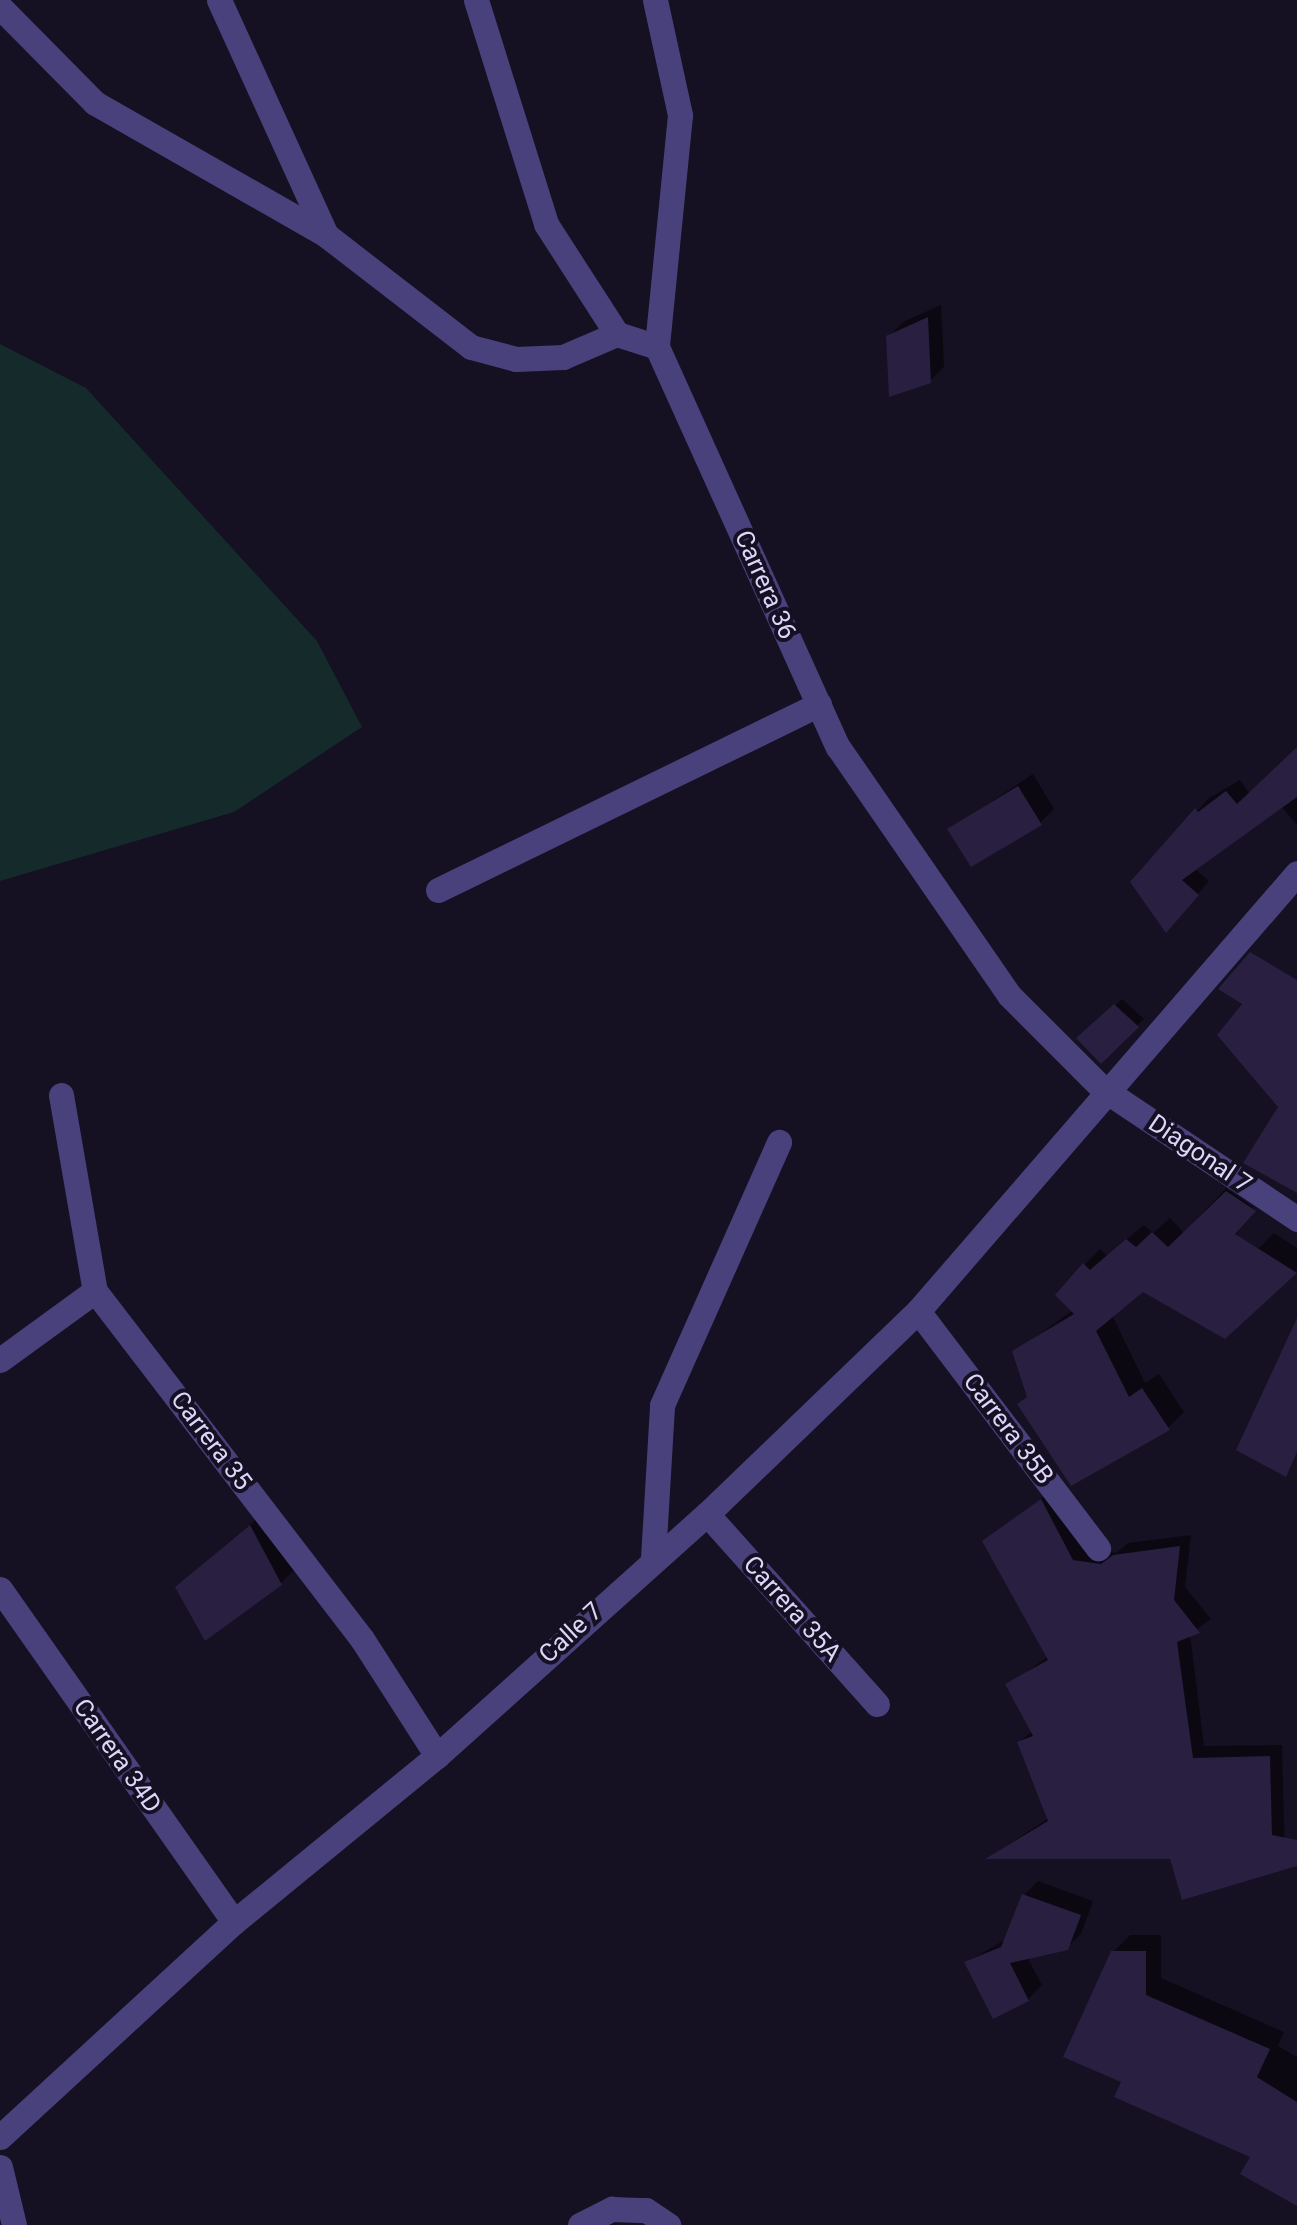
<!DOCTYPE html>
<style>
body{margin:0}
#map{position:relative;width:1297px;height:2225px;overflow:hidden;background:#151022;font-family:Roboto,sans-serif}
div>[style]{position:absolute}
.green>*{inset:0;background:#142a2b}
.shadow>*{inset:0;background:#0007}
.building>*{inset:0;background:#291f41}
.minor>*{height:25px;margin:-12.5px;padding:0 12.5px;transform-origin:12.5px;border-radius:12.5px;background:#49417c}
span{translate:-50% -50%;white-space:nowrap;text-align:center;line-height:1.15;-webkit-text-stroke:8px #151022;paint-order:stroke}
.street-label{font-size:25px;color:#ddd6fa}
</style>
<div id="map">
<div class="green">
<div style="clip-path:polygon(0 344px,86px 388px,317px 641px,362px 727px,234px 812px,0 881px)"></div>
</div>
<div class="shadow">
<div style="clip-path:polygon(941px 305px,944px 367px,930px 381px,888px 337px,903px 322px)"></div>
<div style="clip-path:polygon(1297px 750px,1297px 825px,1281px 806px,1194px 868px,1209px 881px,1178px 917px,1133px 882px,1209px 798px,1240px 780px,1250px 794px)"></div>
<div style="clip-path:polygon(1033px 774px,1054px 809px,1040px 823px,950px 829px)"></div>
<div style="clip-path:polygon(1122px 999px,1144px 1019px,1101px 1060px,1079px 1038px)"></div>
<div style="clip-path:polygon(1226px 1188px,1253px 1207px,1225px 1252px,1242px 1265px,1274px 1233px,1297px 1248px,1297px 1270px,1225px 1336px,1143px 1289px,1112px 1315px,1145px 1383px,1159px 1374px,1184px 1412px,1168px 1428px,1029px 1395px,1015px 1352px,1073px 1310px,1084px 1265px,1100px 1249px,1107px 1256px,1144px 1225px,1153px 1233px,1170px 1218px,1184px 1233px)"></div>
<div style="clip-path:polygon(1054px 1489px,1085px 1548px,1116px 1553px,1128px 1543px,1191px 1535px,1185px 1587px,1211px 1619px,1190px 1634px,1204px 1746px,1282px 1745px,1285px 1858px,991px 1856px,1049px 1818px,1020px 1742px,1033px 1730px,1013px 1682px,1049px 1656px,985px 1541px)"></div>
<div style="clip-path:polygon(264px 1513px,295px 1569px,281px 1583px,192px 1573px)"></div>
<div style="clip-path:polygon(1038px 1881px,1093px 1901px,1081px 1934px,1066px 1948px,1027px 1957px,1042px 1985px,1028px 1999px,967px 1962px,1008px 1938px,1024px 1895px)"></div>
<div style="clip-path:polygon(1130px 1935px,1161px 1935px,1161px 1978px,1284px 2032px,1278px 2046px,1297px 2057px,1297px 2204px,1253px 2156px,1124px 2081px,1113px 1952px)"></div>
</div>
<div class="building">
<div style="clip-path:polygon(928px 317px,931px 383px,889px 397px,886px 336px)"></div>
<div style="clip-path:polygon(1297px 747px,1297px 797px,1182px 880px,1199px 895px,1166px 933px,1130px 882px,1195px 808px,1198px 812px,1226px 791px,1237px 804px)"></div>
<div style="clip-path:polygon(1018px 786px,1042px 825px,971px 867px,947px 829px)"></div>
<div style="clip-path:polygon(1250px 952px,1297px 980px,1297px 1193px,1243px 1163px,1278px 1107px,1217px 1035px,1242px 1004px,1218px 989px)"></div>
<div style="clip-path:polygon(1114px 1004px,1139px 1027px,1101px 1064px,1076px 1038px)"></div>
<div style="clip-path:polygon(1226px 1191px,1256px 1211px,1235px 1234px,1297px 1273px,1225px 1339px,1143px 1292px,1096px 1331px,1129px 1397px,1142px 1388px,1170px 1430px,1071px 1486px,1017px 1404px,1027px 1397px,1012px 1351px,1074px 1314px,1055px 1295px,1083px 1263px,1090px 1270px,1126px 1239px,1136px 1247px,1152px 1232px,1168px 1247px)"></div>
<div style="clip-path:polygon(1297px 1318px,1297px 1452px,1286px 1477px,1236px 1450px)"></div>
<div style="clip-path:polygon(1041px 1499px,1073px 1560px,1101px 1564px,1113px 1555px,1180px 1546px,1174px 1600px,1200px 1633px,1177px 1642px,1193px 1758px,1270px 1756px,1272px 1835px,1297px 1840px,1297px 1866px,1182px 1900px,1170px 1859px,985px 1859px,1048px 1821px,1017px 1742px,1033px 1736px,1005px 1684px,1048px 1660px,982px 1541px)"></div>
<div style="clip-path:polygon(250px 1525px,282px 1585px,205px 1641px,175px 1587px)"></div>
<div style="clip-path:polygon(1022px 1894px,1081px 1915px,1068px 1950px,1010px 1963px,1029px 2001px,993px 2019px,964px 1962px,1001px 1947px)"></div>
<div style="clip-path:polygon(1111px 1951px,1146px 1951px,1146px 1995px,1270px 2049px,1257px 2077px,1297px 2102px,1297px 2206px,1240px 2174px,1250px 2157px,1114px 2097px,1121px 2082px,1063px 2057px)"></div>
</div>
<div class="minor">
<div style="left:219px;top:0;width:258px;rotate:65.5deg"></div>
<div style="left:476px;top:0;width:235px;rotate:72.6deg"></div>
<div style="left:546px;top:224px;width:131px;rotate:57.2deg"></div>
<div style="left:655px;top:0;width:118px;rotate:77.7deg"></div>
<div style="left:680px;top:115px;width:233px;rotate:95.7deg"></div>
<div style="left:657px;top:347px;width:439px;rotate:65.7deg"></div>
<div style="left:838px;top:747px;width:301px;rotate:55.4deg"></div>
<div style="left:1009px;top:995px;width:133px;rotate:45deg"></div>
<div style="left:1103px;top:1089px;width:234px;rotate:33.8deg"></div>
<div style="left:0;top:7px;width:135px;rotate:45.3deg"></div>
<div style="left:95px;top:103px;width:266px;rotate:29.7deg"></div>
<div style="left:326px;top:235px;width:183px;rotate:37.7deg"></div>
<div style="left:471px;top:347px;width:47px;rotate:14.9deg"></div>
<div style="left:516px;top:359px;width:47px;rotate:-2.4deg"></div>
<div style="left:563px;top:357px;width:59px;rotate:-23.1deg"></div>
<div style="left:617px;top:334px;width:42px;rotate:18deg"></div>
<div style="left:438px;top:890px;width:424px;rotate:-26deg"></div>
<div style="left:61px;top:1095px;width:199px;rotate:80.2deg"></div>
<div style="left:95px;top:1291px;width:439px;rotate:52.5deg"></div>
<div style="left:362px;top:1639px;width:139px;rotate:57.3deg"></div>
<div style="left:918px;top:1311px;width:298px;rotate:52.8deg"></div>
<div style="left:0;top:1360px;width:117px;rotate:-36deg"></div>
<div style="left:707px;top:1514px;width:255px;rotate:48.2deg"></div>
<div style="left:653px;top:1558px;width:153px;rotate:-86.6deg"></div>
<div style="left:662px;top:1405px;width:288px;rotate:-66deg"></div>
<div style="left:0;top:1589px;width:407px;rotate:54.9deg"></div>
<div style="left:0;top:2137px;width:318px;rotate:-42.6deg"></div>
<div style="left:234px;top:1922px;width:262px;rotate:-39.3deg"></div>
<div style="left:437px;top:1756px;width:363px;rotate:-41.9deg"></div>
<div style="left:707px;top:1514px;width:293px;rotate:-43.9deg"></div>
<div style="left:918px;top:1311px;width:579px;rotate:-49.13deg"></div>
<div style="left:0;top:2167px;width:60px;rotate:76.4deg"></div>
<div style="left:580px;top:2225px;width:36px;rotate:-27deg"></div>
<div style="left:612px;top:2209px;width:34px;rotate:2deg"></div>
<div style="left:646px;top:2210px;width:27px;rotate:34deg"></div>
</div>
<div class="street-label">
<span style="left:765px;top:585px;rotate:66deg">Carrera 36</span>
<span style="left:1200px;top:1154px;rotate:34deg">Diagonal 7</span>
<span style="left:1008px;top:1429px;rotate:53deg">Carrera 35B</span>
<span style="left:211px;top:1441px;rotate:53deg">Carrera 35</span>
<span style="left:792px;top:1609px;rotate:48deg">Carrera 35A</span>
<span style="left:571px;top:1633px;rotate:-43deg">Calle 7</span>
<span style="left:117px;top:1756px;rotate:55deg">Carrera 34D</span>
</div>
</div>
